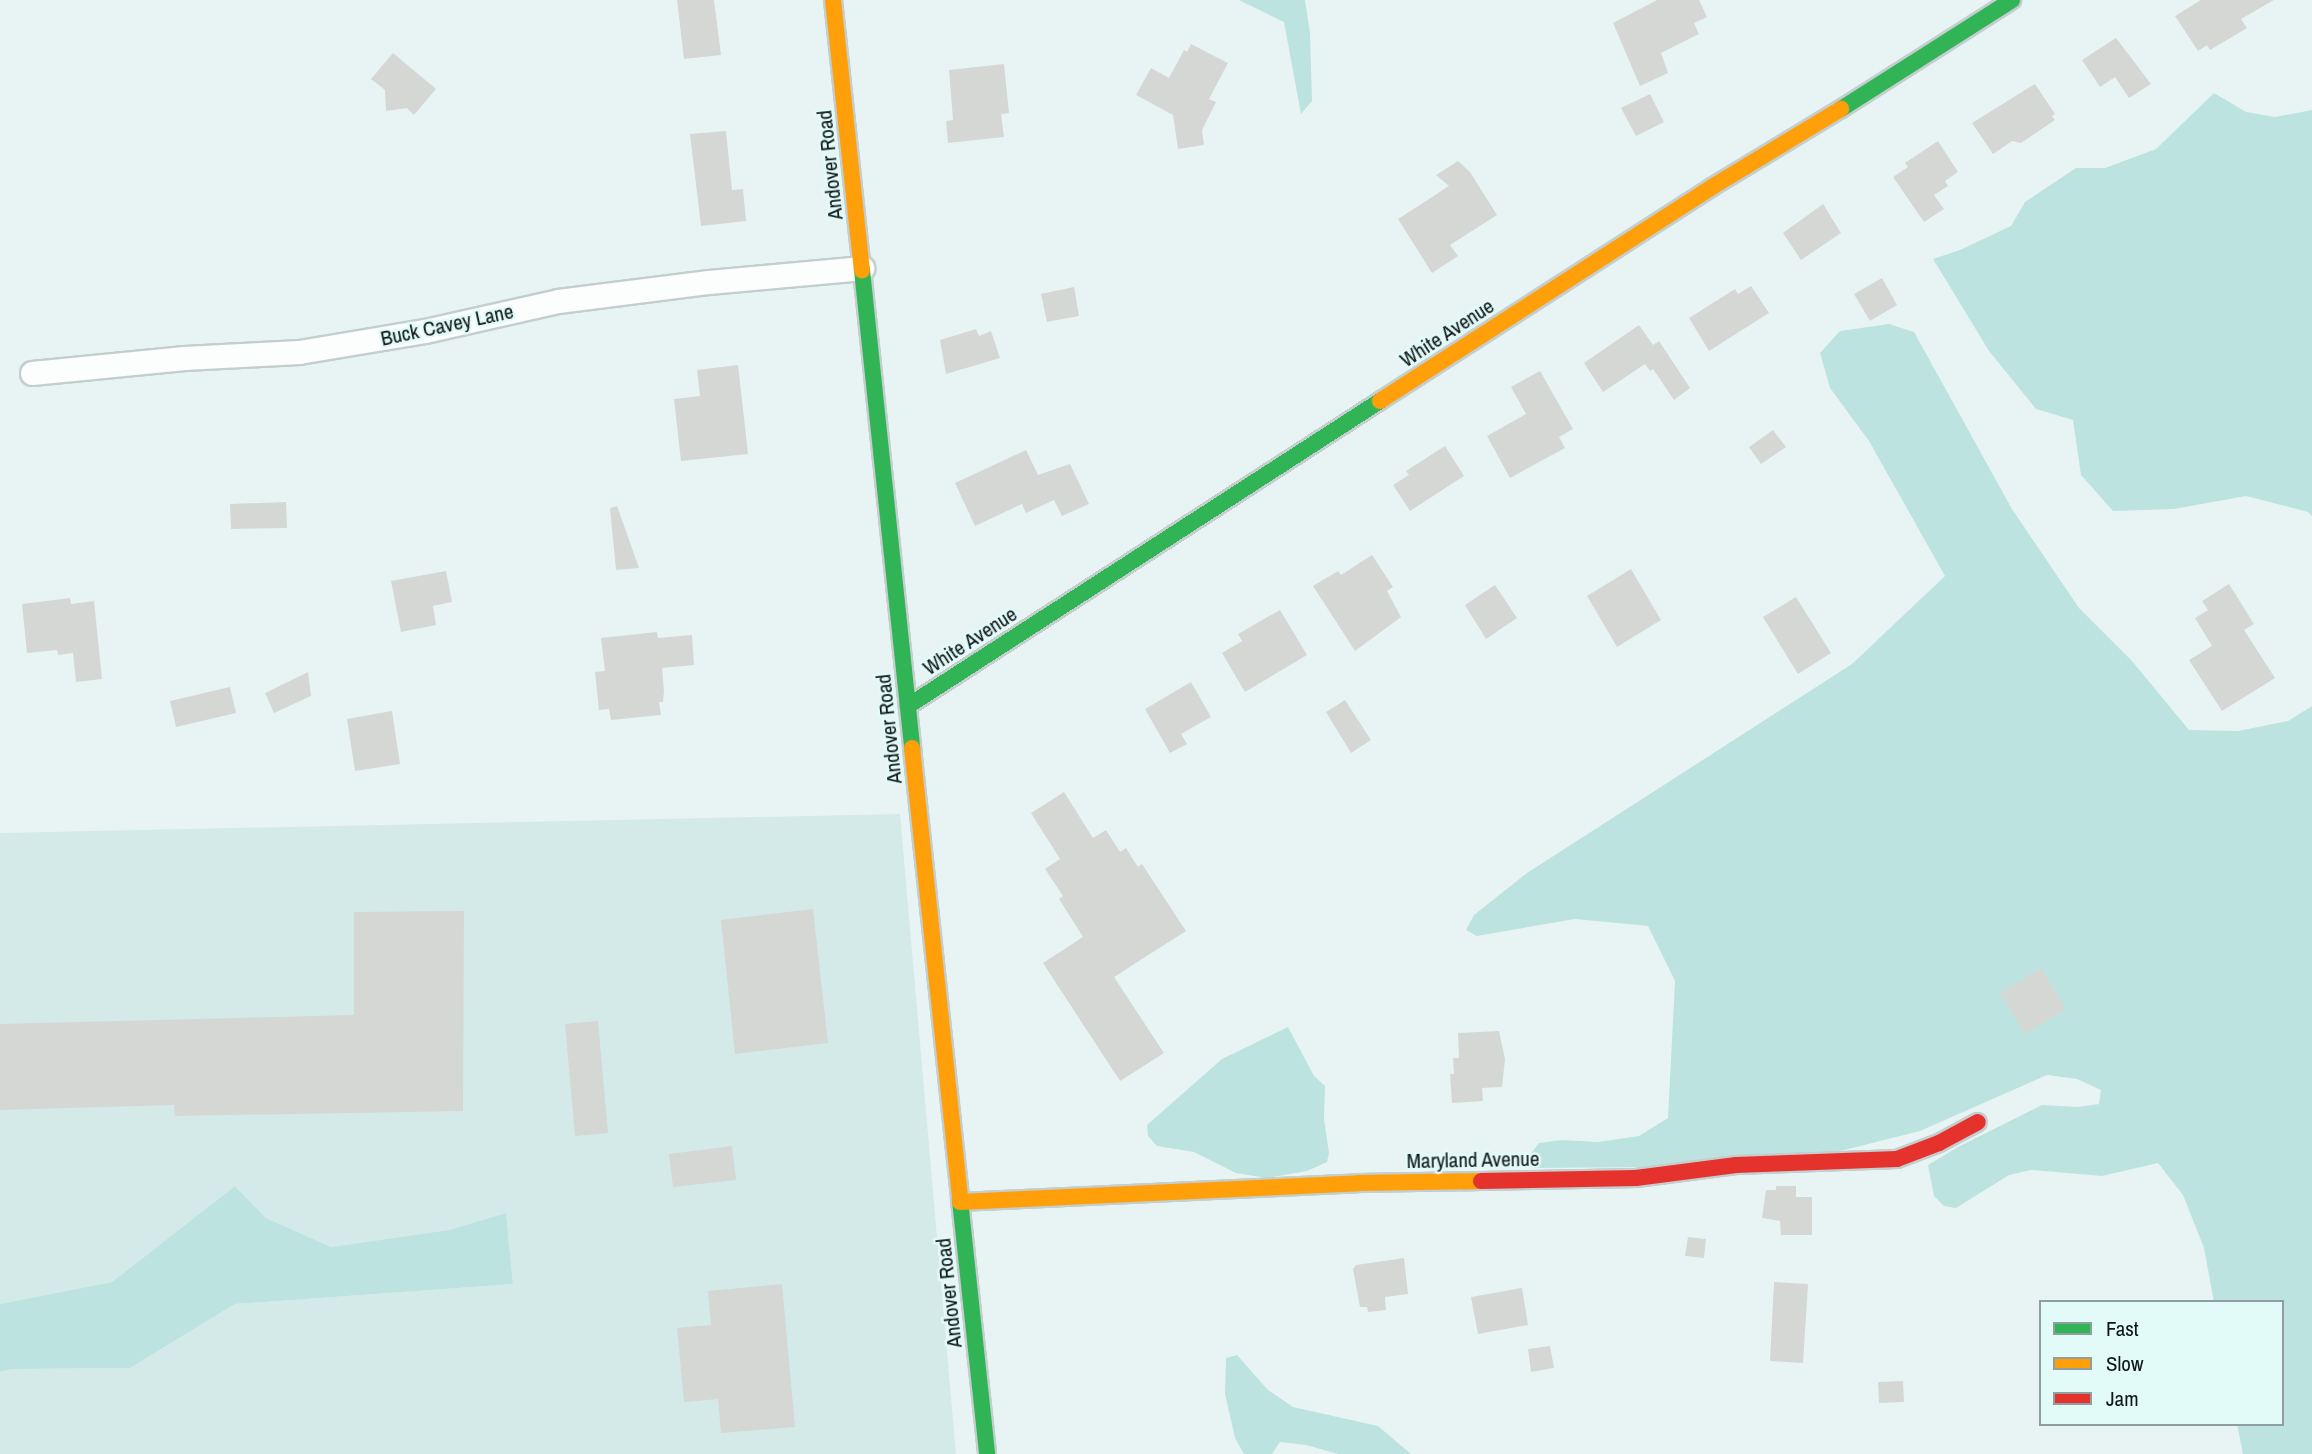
<!DOCTYPE html>
<style>
body{margin:0}
#map{position:relative;width:2312px;height:1454px;overflow:hidden;background:#e8f4f4;font-family:"Archivo Narrow",sans-serif}
div>[style]{position:absolute}
.built>*{inset:0;background:#d3eae9}
.green>*{inset:0;background:#bde3e0}
.building>*{inset:0;background:#d5d7d5}
.roads{filter:drop-shadow(2px 0 #c4cece) drop-shadow(-2px 0 #c4cece) drop-shadow(0 2px #c4cece) drop-shadow(0 -2px #c4cece)}
.street>*{height:23px;margin:-11.5px;padding:0 11.5px;transform-origin:11.5px;border-radius:11.5px;background:#fcfdfd}
.fast>*{height:16px;margin:-8px;padding:0 8px;transform-origin:8px;border-radius:8px;background:#30b455}
.slow>*{height:16px;margin:-8px;padding:0 8px;transform-origin:8px;border-radius:8px;background:#ff9f0a}
.jam>*{height:16px;margin:-8px;padding:0 8px;transform-origin:8px;border-radius:8px;background:#e5322d}
span{translate:-50% -50%;white-space:nowrap;text-align:center;line-height:1.15;-webkit-text-stroke:5px #e2faf8;paint-order:stroke}
.street-label{font-size:21px;color:#0e1616}
.legend{position:absolute;left:2039px;top:1300px;width:245px;height:126px;box-sizing:border-box;background:#e2faf8;border:2px solid #8d9f9e;margin:0;padding:9px 12px;list-style:none;font-size:21px;color:#0e1616}
.legend li{display:flex;align-items:center;gap:14px;height:35px}
.legend b{width:35px;border:2px solid #8d9f9e}
</style>
<div id="map">
<div class="built">
<div style="clip-path:polygon(900px 814px,956px 1454px,0 1454px,0 1372px,12px 1369px,130px 1368px,235px 1304px,513px 1284px,506px 1213px,449px 1230px,331px 1247px,266px 1218px,235px 1186px,112px 1282px,0 1304px,0 833px)"></div>
</div>
<div class="green">
<div style="clip-path:polygon(1239px 0,1305px 0,1310px 33px,1312px 101px,1301px 114px,1284px 22px)"></div>
<div style="clip-path:polygon(2214px 93px,2246px 112px,2275px 117px,2312px 110px,2312px 516px,2308px 512px,2246px 496px,2174px 509px,2113px 511px,2081px 475px,2073px 420px,2036px 409px,1989px 351px,1933px 259px,1960px 250px,2011px 226px,2025px 202px,2076px 168px,2105px 168px,2156px 149px)"></div>
<div style="clip-path:polygon(1889px 324px,1914px 332px,2012px 509px,2079px 608px,2132px 661px,2189px 730px,2238px 731px,2288px 721px,2312px 706px,2312px 1454px,2243px 1454px,2237px 1424px,2282px 1424px,2282px 1302px,2214px 1302px,2204px 1248px,2183px 1195px,2158px 1163px,2102px 1176px,2031px 1170px,2009px 1175px,1956px 1208px,1944px 1206px,1934px 1196px,1928px 1165px,1958px 1147px,2042px 1105px,2078px 1107px,2099px 1104px,2101px 1090px,2077px 1079px,2047px 1075px,1920px 1131px,1824px 1155px,1653px 1167px,1535px 1168px,1528px 1157px,1539px 1143px,1562px 1140px,1598px 1142px,1639px 1136px,1668px 1118px,1675px 981px,1648px 926px,1575px 919px,1477px 936px,1466px 930px,1474px 915px,1527px 873px,1852px 664px,1945px 576px,1869px 441px,1830px 388px,1820px 353px,1840px 331px)"></div>
<div style="clip-path:polygon(1288px 1027px,1314px 1076px,1325px 1086px,1324px 1119px,1329px 1153px,1327px 1162px,1307px 1171px,1267px 1178px,1236px 1173px,1194px 1152px,1157px 1146px,1148px 1136px,1147px 1125px,1222px 1059px)"></div>
<div style="clip-path:polygon(235px 1186px,266px 1218px,331px 1247px,449px 1230px,506px 1213px,513px 1284px,235px 1304px,130px 1368px,12px 1369px,0 1372px,0 1304px,112px 1282px)"></div>
<div style="clip-path:polygon(1237px 1355px,1268px 1390px,1293px 1407px,1378px 1426px,1411px 1454px,1338px 1454px,1306px 1445px,1280px 1442px,1272px 1454px,1244px 1454px,1235px 1438px,1225px 1394px,1226px 1358px)"></div>
</div>
<div class="building">
<div style="clip-path:polygon(677px 0,714px 0,721px 55px,684px 59px)"></div>
<div style="clip-path:polygon(1657px 0,1699px 0,1707px 17px,1694px 23px,1699px 34px,1661px 53px,1668px 73px,1640px 86px,1613px 23px)"></div>
<div style="clip-path:polygon(2201px 0,2274px 0,2241px 19px,2247px 28px,2210px 50px,2207px 45px,2198px 51px,2175px 16px)"></div>
<div style="clip-path:polygon(2116px 38px,2151px 84px,2129px 98px,2115px 77px,2100px 87px,2082px 60px)"></div>
<div style="clip-path:polygon(1191px 44px,1228px 63px,1209px 99px,1216px 102px,1202px 130px,1204px 145px,1178px 149px,1173px 115px,1136px 95px,1151px 68px,1169px 78px,1184px 50px,1187px 52px)"></div>
<div style="clip-path:polygon(393px 53px,436px 89px,414px 115px,407px 108px,386px 111px,385px 90px,371px 79px)"></div>
<div style="clip-path:polygon(1004px 64px,1009px 113px,1001px 114px,1004px 137px,948px 143px,946px 121px,953px 120px,949px 70px)"></div>
<div style="clip-path:polygon(2035px 84px,2055px 114px,2052px 116px,2055px 120px,2021px 143px,2012px 141px,1993px 154px,1972px 123px)"></div>
<div style="clip-path:polygon(1650px 94px,1664px 122px,1636px 136px,1621px 108px)"></div>
<div style="clip-path:polygon(726px 131px,732px 190px,743px 189px,746px 221px,701px 226px,690px 134px)"></div>
<div style="clip-path:polygon(1938px 141px,1958px 172px,1945px 181px,1948px 186px,1934px 195px,1944px 209px,1924px 222px,1893px 177px,1908px 167px,1905px 163px)"></div>
<div style="clip-path:polygon(1458px 161px,1470px 172px,1497px 215px,1450px 245px,1458px 256px,1432px 273px,1398px 219px,1449px 186px,1436px 175px)"></div>
<div style="clip-path:polygon(1823px 204px,1841px 233px,1801px 260px,1783px 233px)"></div>
<div style="clip-path:polygon(1882px 278px,1897px 305px,1870px 321px,1854px 294px)"></div>
<div style="clip-path:polygon(1751px 286px,1769px 313px,1709px 351px,1689px 318px,1735px 289px,1738px 294px)"></div>
<div style="clip-path:polygon(1074px 287px,1079px 316px,1047px 322px,1041px 294px)"></div>
<div style="clip-path:polygon(1639px 325px,1653px 345px,1659px 341px,1690px 388px,1674px 400px,1653px 369px,1650px 371px,1645px 364px,1603px 392px,1584px 363px)"></div>
<div style="clip-path:polygon(976px 329px,979px 336px,991px 331px,1000px 358px,946px 374px,940px 340px)"></div>
<div style="clip-path:polygon(738px 365px,748px 454px,681px 461px,674px 399px,700px 396px,697px 370px)"></div>
<div style="clip-path:polygon(1540px 371px,1573px 429px,1559px 437px,1565px 448px,1510px 478px,1487px 436px,1526px 414px,1511px 387px)"></div>
<div style="clip-path:polygon(1773px 430px,1786px 447px,1761px 464px,1749px 447px)"></div>
<div style="clip-path:polygon(1445px 446px,1464px 476px,1410px 511px,1393px 485px,1409px 475px,1406px 471px)"></div>
<div style="clip-path:polygon(1026px 450px,1038px 475px,1070px 464px,1089px 504px,1062px 516px,1054px 500px,1026px 513px,1022px 504px,975px 526px,955px 483px)"></div>
<div style="clip-path:polygon(286px 502px,287px 528px,231px 529px,230px 504px)"></div>
<div style="clip-path:polygon(617px 506px,639px 568px,616px 570px,610px 508px)"></div>
<div style="clip-path:polygon(1372px 555px,1393px 587px,1387px 591px,1401px 617px,1355px 651px,1313px 586px,1338px 571px,1341px 575px)"></div>
<div style="clip-path:polygon(1631px 569px,1661px 620px,1617px 647px,1587px 596px)"></div>
<div style="clip-path:polygon(446px 571px,452px 602px,433px 606px,436px 625px,401px 632px,391px 581px)"></div>
<div style="clip-path:polygon(2229px 584px,2254px 624px,2244px 630px,2275px 678px,2222px 711px,2189px 660px,2212px 646px,2195px 618px,2208px 610px,2202px 601px)"></div>
<div style="clip-path:polygon(1495px 585px,1517px 618px,1486px 639px,1465px 605px)"></div>
<div style="clip-path:polygon(1796px 597px,1831px 653px,1798px 674px,1763px 617px)"></div>
<div style="clip-path:polygon(70px 598px,71px 604px,94px 601px,102px 679px,76px 682px,73px 653px,58px 655px,57px 650px,27px 653px,22px 604px)"></div>
<div style="clip-path:polygon(1280px 610px,1307px 655px,1245px 692px,1222px 653px,1242px 641px,1238px 634px)"></div>
<div style="clip-path:polygon(657px 632px,658px 638px,692px 635px,694px 665px,662px 668px,664px 691px,663px 702px,659px 702px,661px 715px,611px 720px,609px 709px,599px 710px,595px 672px,605px 671px,601px 638px)"></div>
<div style="clip-path:polygon(308px 672px,311px 696px,274px 713px,265px 693px)"></div>
<div style="clip-path:polygon(1191px 682px,1211px 717px,1181px 734px,1187px 744px,1170px 753px,1145px 709px)"></div>
<div style="clip-path:polygon(230px 687px,236px 713px,176px 727px,170px 701px)"></div>
<div style="clip-path:polygon(1345px 700px,1371px 740px,1351px 753px,1326px 712px)"></div>
<div style="clip-path:polygon(392px 711px,400px 764px,355px 771px,347px 719px)"></div>
<div style="clip-path:polygon(1064px 792px,1093px 838px,1106px 830px,1120px 852px,1126px 848px,1138px 867px,1142px 864px,1186px 931px,1114px 977px,1164px 1053px,1120px 1081px,1043px 963px,1083px 937px,1059px 899px,1063px 896px,1045px 869px,1060px 859px,1031px 813px)"></div>
<div style="clip-path:polygon(813px 909px,828px 1043px,735px 1054px,721px 920px)"></div>
<div style="clip-path:polygon(464px 911px,463px 1111px,175px 1116px,174px 1105px,0 1110px,0 1024px,354px 1015px,354px 912px)"></div>
<div style="clip-path:polygon(2041px 968px,2066px 1009px,2025px 1034px,2000px 993px)"></div>
<div style="clip-path:polygon(598px 1021px,608px 1133px,575px 1136px,565px 1024px)"></div>
<div style="clip-path:polygon(1499px 1031px,1505px 1059px,1502px 1087px,1482px 1088px,1483px 1101px,1452px 1103px,1450px 1074px,1454px 1074px,1453px 1058px,1459px 1058px,1458px 1033px)"></div>
<div style="clip-path:polygon(732px 1146px,736px 1180px,673px 1187px,669px 1154px)"></div>
<div style="clip-path:polygon(1776px 1186px,1796px 1186px,1796px 1197px,1812px 1197px,1812px 1235px,1781px 1235px,1780px 1221px,1762px 1218px,1766px 1190px,1776px 1190px)"></div>
<div style="clip-path:polygon(1688px 1237px,1706px 1239px,1704px 1258px,1685px 1256px)"></div>
<div style="clip-path:polygon(1404px 1258px,1408px 1294px,1385px 1297px,1386px 1310px,1368px 1312px,1367px 1307px,1360px 1307px,1353px 1269px,1356px 1265px)"></div>
<div style="clip-path:polygon(1774px 1282px,1808px 1284px,1803px 1363px,1770px 1361px)"></div>
<div style="clip-path:polygon(782px 1284px,795px 1427px,721px 1433px,718px 1399px,684px 1402px,677px 1328px,711px 1325px,708px 1291px)"></div>
<div style="clip-path:polygon(1522px 1288px,1528px 1325px,1478px 1334px,1471px 1297px)"></div>
<div style="clip-path:polygon(1550px 1346px,1554px 1368px,1531px 1372px,1528px 1349px)"></div>
<div style="clip-path:polygon(1903px 1381px,1904px 1402px,1879px 1403px,1878px 1382px)"></div>
</div>
<div class="roads">
<div class="street">
<div style="left:32px;top:373px;width:153px;rotate:-5.6deg"></div>
<div style="left:184px;top:358px;width:115px;rotate:-3deg"></div>
<div style="left:299px;top:352px;width:128px;rotate:-9.5deg"></div>
<div style="left:425px;top:331px;width:136px;rotate:-12.7deg"></div>
<div style="left:558px;top:301px;width:152px;rotate:-7.2deg"></div>
<div style="left:709px;top:282px;width:154px;rotate:-5.2deg"></div>
</div>
<div class="fast">
<div style="left:1841px;top:109px;width:203px;rotate:-32.5deg"></div>
<div style="left:862px;top:270px;width:481px;rotate:84deg"></div>
<div style="left:908px;top:706px;width:562px;rotate:-32.87deg"></div>
<div style="left:960px;top:1200px;width:255px;rotate:83.9deg"></div>
</div>
<div class="slow">
<div style="left:833px;top:0;width:272px;rotate:83.9deg"></div>
<div style="left:1380px;top:401px;width:395px;rotate:-32.8deg"></div>
<div style="left:1712px;top:187px;width:151px;rotate:-31.2deg"></div>
<div style="left:912px;top:748px;width:455px;rotate:83.9deg"></div>
<div style="left:960px;top:1202px;width:399px;rotate:-2.7deg"></div>
<div style="left:1359px;top:1183px;width:122px;rotate:-0.9deg"></div>
</div>
<div class="jam">
<div style="left:1481px;top:1181px;width:155px;rotate:-1.1deg"></div>
<div style="left:1636px;top:1178px;width:101px;rotate:-7.4deg"></div>
<div style="left:1736px;top:1165px;width:161px;rotate:-2.1deg"></div>
<div style="left:1897px;top:1159px;width:45px;rotate:-20.9deg"></div>
<div style="left:1939px;top:1143px;width:44px;rotate:-28.3deg"></div>
</div>
</div>
<div class="street-label">
<span style="left:830px;top:165px;rotate:-96deg">Andover Road</span>
<span style="left:447px;top:325px;rotate:-12deg">Buck Cavey Lane</span>
<span style="left:1447px;top:333px;rotate:-33deg">White Avenue</span>
<span style="left:970px;top:641px;rotate:-33deg">White Avenue</span>
<span style="left:889px;top:729px;rotate:-96deg">Andover Road</span>
<span style="left:1473px;top:1160px;rotate:-1deg">Maryland Avenue</span>
<span style="left:949px;top:1293px;rotate:-96deg">Andover Road</span>
</div>
<ul class="legend">
<li><b style="height:9px;background:#30b455"></b>Fast</li>
<li><b style="height:9px;background:#ff9f0a"></b>Slow</li>
<li><b style="height:9px;background:#e5322d"></b>Jam</li>
</ul>
</div>
